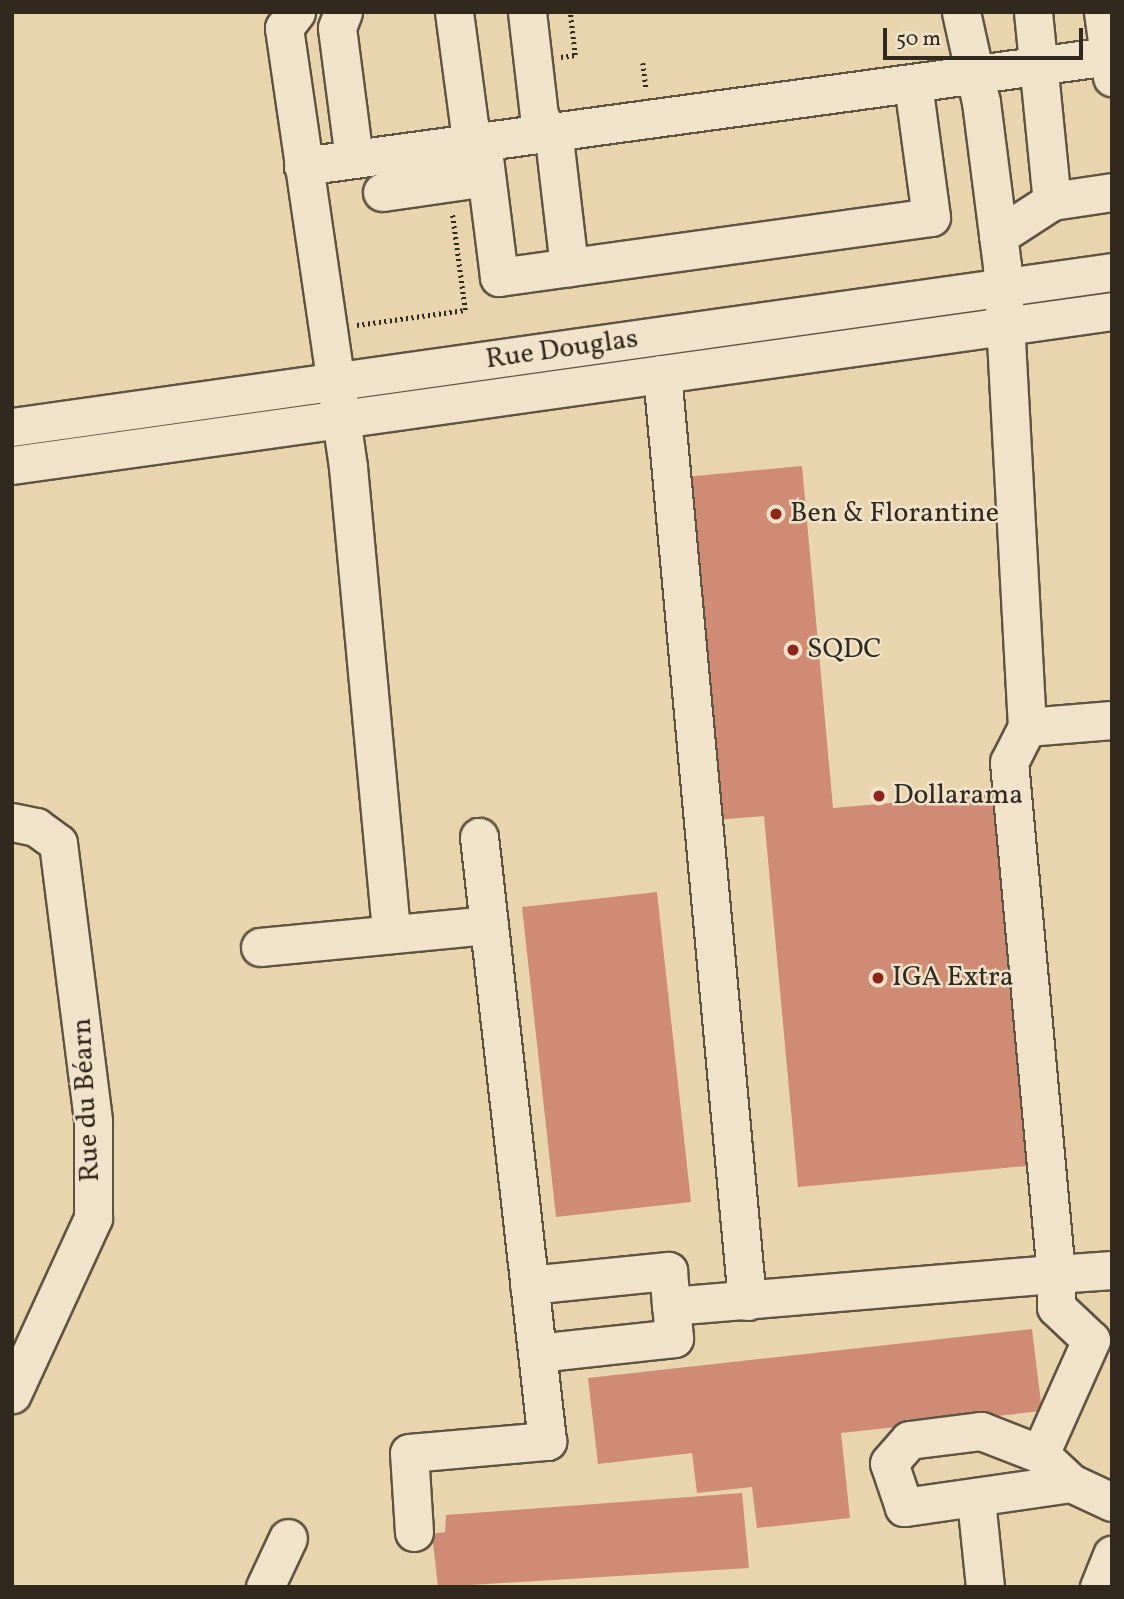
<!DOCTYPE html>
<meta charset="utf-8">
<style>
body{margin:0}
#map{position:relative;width:1124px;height:1599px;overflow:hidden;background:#e8d4ad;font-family:Vollkorn,serif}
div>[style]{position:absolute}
.building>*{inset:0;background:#d08b74}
.path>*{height:4.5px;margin-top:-2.25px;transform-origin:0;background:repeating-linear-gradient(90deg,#31291e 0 2px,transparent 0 5.5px)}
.roads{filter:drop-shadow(2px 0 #5f5442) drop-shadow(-2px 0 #5f5442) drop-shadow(0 2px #5f5442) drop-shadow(0 -2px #5f5442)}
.minor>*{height:37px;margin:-18.5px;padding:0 18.5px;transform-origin:18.5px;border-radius:18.5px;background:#f0e3ca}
.dots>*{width:19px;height:19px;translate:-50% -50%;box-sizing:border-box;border:4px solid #f0e3ca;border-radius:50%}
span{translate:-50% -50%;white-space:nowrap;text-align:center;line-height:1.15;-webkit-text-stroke:5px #f0e3ca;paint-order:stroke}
.street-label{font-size:28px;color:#31291e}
.poi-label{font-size:28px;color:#31291e}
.left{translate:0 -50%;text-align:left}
.frame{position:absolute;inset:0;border:14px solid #31291e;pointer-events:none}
.scale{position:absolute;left:883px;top:28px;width:200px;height:32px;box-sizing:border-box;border:4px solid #31291e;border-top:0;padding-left:9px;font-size:21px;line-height:24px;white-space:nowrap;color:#31291e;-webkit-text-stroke:5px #f0e3ca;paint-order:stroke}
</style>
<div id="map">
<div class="building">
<div style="clip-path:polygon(802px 466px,833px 808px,993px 794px,1027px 1166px,798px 1187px,764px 816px,715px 820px,685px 477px)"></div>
<div style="clip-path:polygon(657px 892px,691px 1202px,556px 1217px,522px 907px)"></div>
<div style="clip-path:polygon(1032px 1329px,1042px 1411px,841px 1433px,850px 1518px,757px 1528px,752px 1487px,697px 1493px,692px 1453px,598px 1464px,588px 1378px)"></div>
<div style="clip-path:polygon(742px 1493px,749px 1568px,438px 1587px,432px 1534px,445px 1532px,446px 1515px)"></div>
</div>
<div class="path">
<div style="left:561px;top:57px;width:14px;rotate:-8deg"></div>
<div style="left:575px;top:55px;width:43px;rotate:-96.6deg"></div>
<div style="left:643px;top:63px;width:26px;rotate:83deg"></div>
<div style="left:357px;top:325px;width:109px;rotate:-7.9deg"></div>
<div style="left:465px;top:310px;width:99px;rotate:-97.6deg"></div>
</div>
<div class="roads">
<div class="minor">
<div style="left:296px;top:12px;width:20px;rotate:127deg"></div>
<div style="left:284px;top:28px;width:444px;rotate:81.7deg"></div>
<div style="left:348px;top:467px;width:469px;rotate:84.7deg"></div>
<div style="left:343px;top:12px;width:17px;rotate:111deg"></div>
<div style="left:337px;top:28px;width:132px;rotate:82.6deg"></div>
<div style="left:454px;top:12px;width:114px;rotate:82.4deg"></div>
<div style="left:469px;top:125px;width:36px;rotate:66deg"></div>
<div style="left:484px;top:158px;width:120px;rotate:82.8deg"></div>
<div style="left:499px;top:277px;width:436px;rotate:-7.9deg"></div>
<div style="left:931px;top:217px;width:135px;rotate:-97.7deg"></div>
<div style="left:527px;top:12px;width:104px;rotate:83.4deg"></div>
<div style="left:539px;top:115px;width:36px;rotate:63deg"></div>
<div style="left:555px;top:147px;width:121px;rotate:83.3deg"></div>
<div style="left:961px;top:12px;width:92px;rotate:77.5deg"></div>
<div style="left:981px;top:102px;width:165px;rotate:82.7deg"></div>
<div style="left:1002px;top:266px;width:462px;rotate:86.9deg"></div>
<div style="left:1027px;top:727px;width:39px;rotate:117deg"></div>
<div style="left:1009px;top:762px;width:514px;rotate:84.76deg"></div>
<div style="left:1056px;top:1274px;width:56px;rotate:-4.1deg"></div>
<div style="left:1033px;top:12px;width:190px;rotate:84.3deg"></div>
<div style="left:1103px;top:12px;width:66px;rotate:82.1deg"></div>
<div style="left:303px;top:166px;width:813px;rotate:-7.77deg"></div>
<div style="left:382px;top:192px;width:105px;rotate:-8.2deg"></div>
<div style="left:998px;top:236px;width:64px;rotate:-32.9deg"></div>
<div style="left:1052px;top:201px;width:61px;rotate:-8.5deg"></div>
<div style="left:662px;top:374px;width:931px;rotate:84.76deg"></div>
<div style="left:12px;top:427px;width:1111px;rotate:-8.02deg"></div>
<div style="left:12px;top:465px;width:1111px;rotate:-7.97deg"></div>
<div style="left:1027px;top:727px;width:85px;rotate:-4.7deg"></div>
<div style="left:12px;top:822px;width:25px;rotate:12deg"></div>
<div style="left:36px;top:827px;width:27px;rotate:36deg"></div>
<div style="left:58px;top:843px;width:280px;rotate:82.8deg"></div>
<div style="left:93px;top:1121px;width:97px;rotate:90deg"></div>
<div style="left:93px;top:1218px;width:194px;rotate:114.7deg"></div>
<div style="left:260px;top:947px;width:230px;rotate:-5.5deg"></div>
<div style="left:529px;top:1285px;width:140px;rotate:-5.8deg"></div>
<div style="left:668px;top:1271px;width:35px;rotate:85deg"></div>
<div style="left:671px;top:1306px;width:386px;rotate:-4.8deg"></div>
<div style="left:1056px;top:1274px;width:33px;rotate:90deg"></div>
<div style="left:1056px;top:1307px;width:48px;rotate:43.3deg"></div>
<div style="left:1091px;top:1340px;width:125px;rotate:114.1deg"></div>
<div style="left:537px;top:1353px;width:138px;rotate:-6.2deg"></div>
<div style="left:674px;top:1338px;width:32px;rotate:-95deg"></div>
<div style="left:1071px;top:1483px;width:169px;rotate:171.8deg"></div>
<div style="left:904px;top:1507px;width:46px;rotate:-108.8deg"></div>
<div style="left:889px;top:1463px;width:30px;rotate:-49deg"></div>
<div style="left:909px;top:1440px;width:73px;rotate:-7.1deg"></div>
<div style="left:981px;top:1431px;width:63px;rotate:21.3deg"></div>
<div style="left:1040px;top:1454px;width:42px;rotate:43.1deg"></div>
<div style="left:1071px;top:1483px;width:45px;rotate:24.9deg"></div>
<div style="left:976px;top:1500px;width:87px;rotate:84.1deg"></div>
<div style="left:414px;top:1532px;width:79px;rotate:-93.6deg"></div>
<div style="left:409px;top:1453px;width:139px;rotate:-5deg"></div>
<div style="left:547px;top:1441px;width:608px;rotate:-96.42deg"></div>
<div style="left:265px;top:1587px;width:54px;rotate:-64.9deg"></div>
<div style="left:1099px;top:1587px;width:35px;rotate:-68deg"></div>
</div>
</div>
<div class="dots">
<div style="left:776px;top:514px;background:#8f2418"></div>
<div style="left:793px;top:650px;background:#8f2418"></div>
<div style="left:879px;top:796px;background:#8f2418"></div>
<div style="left:878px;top:978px;background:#8f2418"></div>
</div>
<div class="street-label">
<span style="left:562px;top:350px;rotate:-8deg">Rue Douglas</span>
<span style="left:87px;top:1100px;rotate:-93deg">Rue du Béarn</span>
</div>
<div class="poi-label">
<span class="left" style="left:790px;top:514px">Ben &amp; Florantine</span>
<span class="left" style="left:807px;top:650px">SQDC</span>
<span class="left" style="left:893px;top:796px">Dollarama</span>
<span class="left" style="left:892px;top:978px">IGA Extra</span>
</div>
<div class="frame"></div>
<div class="scale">50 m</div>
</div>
